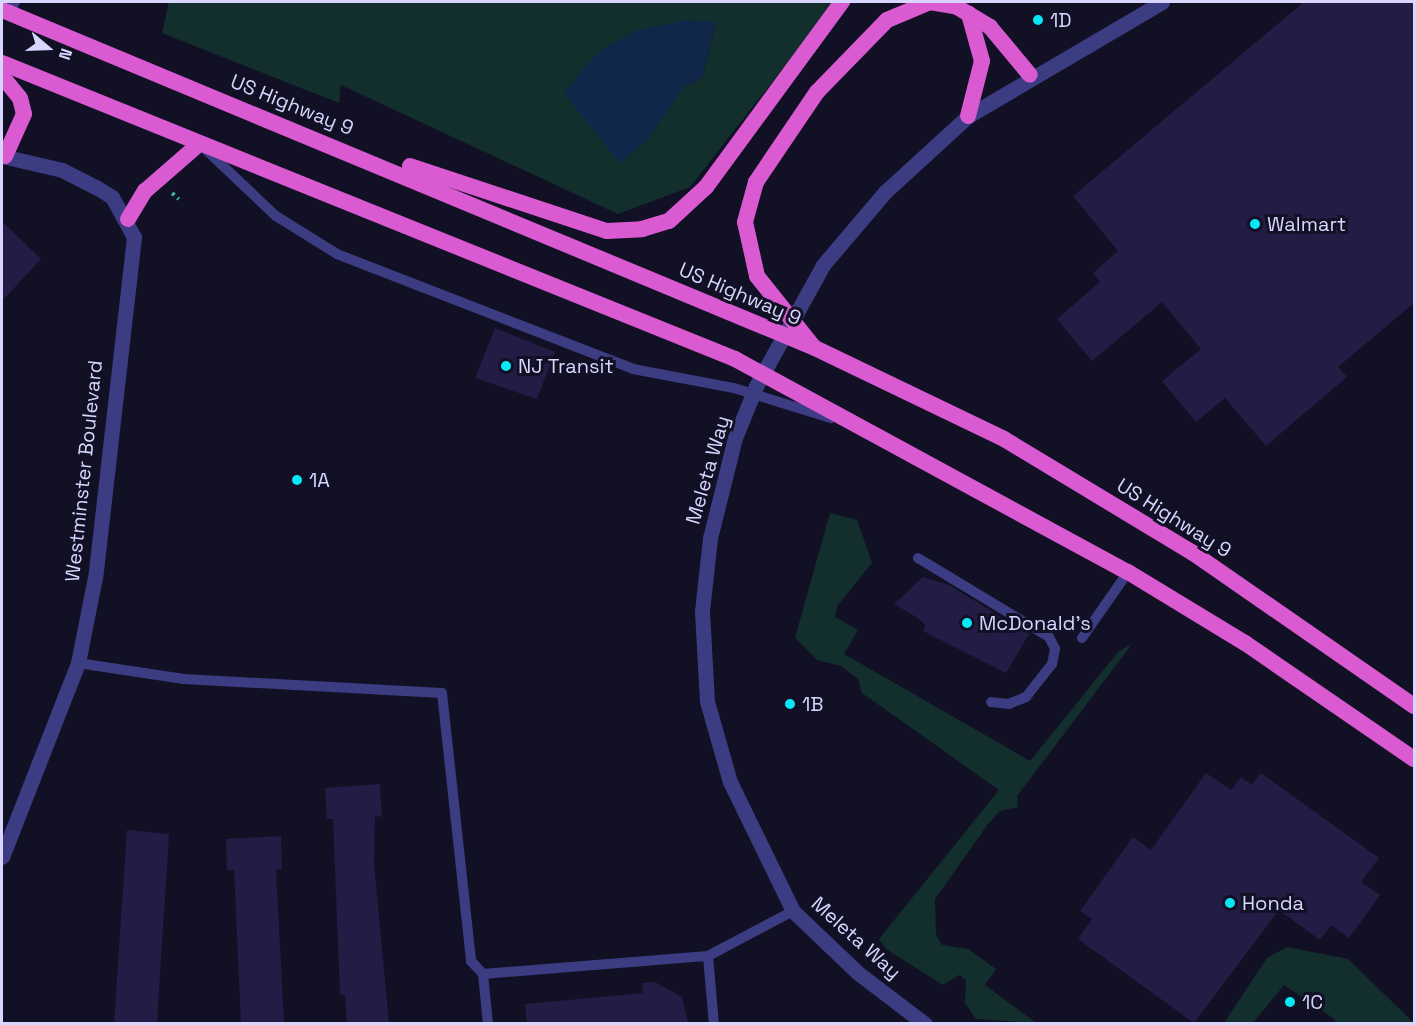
<!DOCTYPE html>
<style>
body{margin:0}
#map{position:relative;width:1416px;height:1025px;overflow:hidden;background:#121025;font-family:"Space Grotesk",sans-serif}
div>[style]{position:absolute}
.green>*{inset:0;background:#132f2d}
.water>*{inset:0;background:#102749}
.building>*{inset:0;background:#231c45}
.path>*{height:4px;margin-top:-2px;transform-origin:0;background:repeating-linear-gradient(90deg,#33b3a7 0 3px,transparent 0 7.5px)}
.service>*{height:10px;margin:-5px;padding:0 5px;transform-origin:5px;border-radius:5px;background:#3c3c82}
.minor>*{height:15px;margin:-7.5px;padding:0 7.5px;transform-origin:7.5px;border-radius:7.5px;background:#3c3c82}
.trunk>*{height:16px;margin:-8px;padding:0 8px;transform-origin:8px;border-radius:8px;background:#da5ad2}
.dots>*{width:16px;height:16px;translate:-50% -50%;box-sizing:border-box;border:3px solid #121025;border-radius:50%}
span{translate:-50% -50%;white-space:nowrap;text-align:center;line-height:1.15;-webkit-text-stroke:6px #121025;paint-order:stroke}
.poi-label{font-size:20px;color:#d8d5fe}
.left{translate:0 -50%;text-align:left}
.street-label{font-size:20px;color:#d8d5fe}
.frame{position:absolute;inset:0;border:3px solid #d8d5fe;pointer-events:none}
.north{position:absolute;left:18px;top:18px;width:60px;height:60px;-webkit-text-stroke:4px #121025;paint-order:stroke;rotate:109deg;font-size:16px;font-weight:700;line-height:24px;text-align:center;color:#d8d5fe}
.north::after{content:'';display:block;margin:auto;width:21px;height:27px;background:#d8d5fe;clip-path:polygon(50% 0,100% 100%,50% 72%,0 100%)}
</style>
<div id="map">
<div class="green">
<div style="clip-path:polygon(evenodd,169px 2px,835px 2px,690px 187px,618px 214px,341px 85px,339px 103px,162px 33px,169px 2px,716px 23px,702px 78px,684px 87px,716px 23px)"></div>
<div style="clip-path:polygon(830px 513px,857px 520px,872px 563px,837px 606px,835px 617px,858px 630px,844px 654px,1030px 761px,1119px 651px,1132px 644px,1017px 796px,1018px 807px,1000px 811px,988px 824px,935px 899px,936px 935px,942px 945px,968px 949px,996px 969px,985px 985px,1036px 1023px,976px 1019px,965px 1003px,966px 980px,959px 975px,943px 985px,886px 949px,879px 939px,999px 790px,862px 693px,858px 679px,841px 666px,817px 660px,795px 638px)"></div>
<div style="clip-path:polygon(1287px 947px,1348px 959px,1414px 1023px,1333px 1023px,1336px 1020px,1284px 985px,1253px 1023px,1224px 1023px,1267px 958px)"></div>
</div>
<div class="water">
<div style="clip-path:polygon(686px 20px,716px 22px,702px 78px,684px 87px,648px 139px,620px 163px,564px 93px,598px 52px,635px 31px)"></div>
</div>
<div class="building">
<div style="clip-path:polygon(1304px 2px,1414px 2px,1414px 303px,1338px 367px,1347px 377px,1266px 446px,1225px 398px,1196px 422px,1162px 381px,1201px 349px,1162px 302px,1092px 361px,1057px 319px,1100px 282px,1093px 273px,1118px 251px,1073px 196px)"></div>
<div style="clip-path:polygon(2px 221px,41px 259px,2px 301px)"></div>
<div style="clip-path:polygon(495px 328px,555px 352px,537px 399px,475px 378px)"></div>
<div style="clip-path:polygon(923px 577px,949px 585px,1029px 634px,1006px 673px,923px 631px,926px 626px,918px 618px,894px 604px)"></div>
<div style="clip-path:polygon(1206px 773px,1231px 790px,1241px 777px,1252px 785px,1261px 773px,1379px 858px,1361px 882px,1380px 895px,1349px 938px,1331px 925px,1320px 940px,1279px 910px,1194px 1023px,1078px 939px,1092px 919px,1080px 911px,1133px 837px,1151px 850px)"></div>
<div style="clip-path:polygon(380px 784px,382px 816px,375px 817px,374px 864px,389px 1023px,347px 1023px,345px 995px,340px 995px,333px 819px,327px 819px,325px 788px)"></div>
<div style="clip-path:polygon(127px 830px,169px 834px,157px 1023px,114px 1023px)"></div>
<div style="clip-path:polygon(281px 836px,282px 869px,276px 869px,284px 1023px,241px 1023px,234px 870px,227px 870px,226px 839px)"></div>
<div style="clip-path:polygon(655px 982px,682px 997px,688px 1023px,527px 1023px,525px 1004px,643px 993px,642px 983px)"></div>
</div>
<div class="path">
<div style="left:172px;top:193px;width:9px;rotate:41deg"></div>
</div>
<div class="service">
<div style="left:10px;top:13px;width:12px;rotate:-66deg"></div>
<div style="left:204px;top:148px;width:99px;rotate:43.4deg"></div>
<div style="left:276px;top:216px;width:72px;rotate:31.9deg"></div>
<div style="left:337px;top:254px;width:318px;rotate:21.2deg"></div>
<div style="left:633px;top:369px;width:103px;rotate:10.7deg"></div>
<div style="left:734px;top:388px;width:102px;rotate:17.2deg"></div>
<div style="left:918px;top:558px;width:153px;rotate:31.1deg"></div>
<div style="left:1049px;top:637px;width:13px;rotate:63deg"></div>
<div style="left:1055px;top:649px;width:15px;rotate:101deg"></div>
<div style="left:1052px;top:664px;width:42px;rotate:128.2deg"></div>
<div style="left:1026px;top:697px;width:18px;rotate:158deg"></div>
<div style="left:1009px;top:704px;width:18px;rotate:-174deg"></div>
<div style="left:1082px;top:638px;width:80px;rotate:-55.1deg"></div>
<div style="left:78px;top:663px;width:107px;rotate:8.6deg"></div>
<div style="left:184px;top:679px;width:258px;rotate:3.1deg"></div>
<div style="left:442px;top:693px;width:270px;rotate:83.8deg"></div>
<div style="left:471px;top:961px;width:18px;rotate:47deg"></div>
<div style="left:483px;top:974px;width:226px;rotate:-4.6deg"></div>
<div style="left:708px;top:956px;width:68px;rotate:85deg"></div>
<div style="left:708px;top:956px;width:96px;rotate:-27.9deg"></div>
<div style="left:483px;top:974px;width:50px;rotate:84.3deg"></div>
</div>
<div class="minor">
<div style="left:2px;top:156px;width:62px;rotate:13.1deg"></div>
<div style="left:62px;top:170px;width:38px;rotate:27deg"></div>
<div style="left:96px;top:187px;width:19px;rotate:32deg"></div>
<div style="left:112px;top:197px;width:46px;rotate:61.2deg"></div>
<div style="left:134px;top:237px;width:342px;rotate:96.5deg"></div>
<div style="left:95px;top:577px;width:88px;rotate:101.2deg"></div>
<div style="left:78px;top:663px;width:208px;rotate:111.4deg"></div>
<div style="left:925px;top:1024px;width:84px;rotate:-142.7deg"></div>
<div style="left:858px;top:973px;width:90px;rotate:-136.4deg"></div>
<div style="left:793px;top:911px;width:144px;rotate:-116deg"></div>
<div style="left:730px;top:782px;width:84px;rotate:-105.9deg"></div>
<div style="left:707px;top:701px;width:90px;rotate:-93.2deg"></div>
<div style="left:702px;top:611px;width:73px;rotate:-83.7deg"></div>
<div style="left:710px;top:538px;width:103px;rotate:-76deg"></div>
<div style="left:735px;top:438px;width:56px;rotate:-68deg"></div>
<div style="left:756px;top:386px;width:138px;rotate:-61deg"></div>
<div style="left:823px;top:265px;width:96px;rotate:-49.7deg"></div>
<div style="left:885px;top:192px;width:113px;rotate:-42.5deg"></div>
<div style="left:968px;top:116px;width:225px;rotate:-30.4deg"></div>
</div>
<div class="trunk">
<div style="left:2px;top:10px;width:880px;rotate:22.57deg"></div>
<div style="left:815px;top:348px;width:210px;rotate:25.7deg"></div>
<div style="left:1004px;top:439px;width:221px;rotate:31.1deg"></div>
<div style="left:1193px;top:553px;width:269px;rotate:34.7deg"></div>
<div style="left:2px;top:63px;width:791px;rotate:21.99deg"></div>
<div style="left:735px;top:359px;width:447px;rotate:28.5deg"></div>
<div style="left:1128px;top:572px;width:137px;rotate:31.3deg"></div>
<div style="left:1245px;top:643px;width:205px;rotate:34.5deg"></div>
<div style="left:2px;top:76px;width:28px;rotate:51deg"></div>
<div style="left:20px;top:98px;width:16px;rotate:76deg"></div>
<div style="left:24px;top:114px;width:46px;rotate:114.3deg"></div>
<div style="left:968px;top:116px;width:57px;rotate:-75.7deg"></div>
<div style="left:982px;top:61px;width:49px;rotate:-105.5deg"></div>
<div style="left:410px;top:166px;width:207px;rotate:18.3deg"></div>
<div style="left:607px;top:231px;width:35px;rotate:-3deg"></div>
<div style="left:642px;top:229px;width:28px;rotate:-17deg"></div>
<div style="left:669px;top:221px;width:50px;rotate:-42.6deg"></div>
<div style="left:706px;top:187px;width:230px;rotate:-53.7deg"></div>
<div style="left:128px;top:219px;width:33px;rotate:-59deg"></div>
<div style="left:145px;top:191px;width:72px;rotate:-41deg"></div>
<div style="left:812px;top:345px;width:88px;rotate:-128.6deg"></div>
<div style="left:757px;top:276px;width:55px;rotate:-102.5deg"></div>
<div style="left:745px;top:222px;width:41px;rotate:-74.6deg"></div>
<div style="left:756px;top:182px;width:109px;rotate:-55.9deg"></div>
<div style="left:817px;top:92px;width:100px;rotate:-45.8deg"></div>
<div style="left:887px;top:20px;width:47px;rotate:-22.7deg"></div>
<div style="left:930px;top:2px;width:27px;rotate:10deg"></div>
<div style="left:957px;top:7px;width:39px;rotate:31deg"></div>
<div style="left:990px;top:27px;width:62px;rotate:50.2deg"></div>
</div>
<div class="dots">
<div style="left:1038px;top:20px;background:#08e7f6"></div>
<div style="left:1255px;top:224px;background:#08e7f6"></div>
<div style="left:506px;top:366px;background:#08e7f6"></div>
<div style="left:297px;top:480px;background:#08e7f6"></div>
<div style="left:967px;top:623px;background:#08e7f6"></div>
<div style="left:790px;top:704px;background:#08e7f6"></div>
<div style="left:1230px;top:903px;background:#08e7f6"></div>
<div style="left:1290px;top:1002px;background:#08e7f6"></div>
</div>
<div class="poi-label">
<span class="left" style="left:1050px;top:20px">1D</span>
<span class="left" style="left:1267px;top:224px">Walmart</span>
<span class="left" style="left:518px;top:366px">NJ Transit</span>
<span class="left" style="left:309px;top:480px">1A</span>
<span class="left" style="left:979px;top:623px">McDonald's</span>
<span class="left" style="left:802px;top:704px">1B</span>
<span class="left" style="left:1242px;top:903px">Honda</span>
<span class="left" style="left:1302px;top:1002px">1C</span>
</div>
<div class="street-label">
<span style="left:292px;top:105px;rotate:22deg">US Highway 9</span>
<span style="left:740px;top:294px;rotate:23deg">US Highway 9</span>
<span style="left:708px;top:470px;rotate:-74deg">Meleta Way</span>
<span style="left:84px;top:471px;rotate:-84deg">Westminster Boulevard</span>
<span style="left:1174px;top:518px;rotate:32deg">US Highway 9</span>
<span style="left:856px;top:938px;rotate:42deg">Meleta Way</span>
</div>
<div class="frame"></div>
<div class="north">N</div>
</div>
